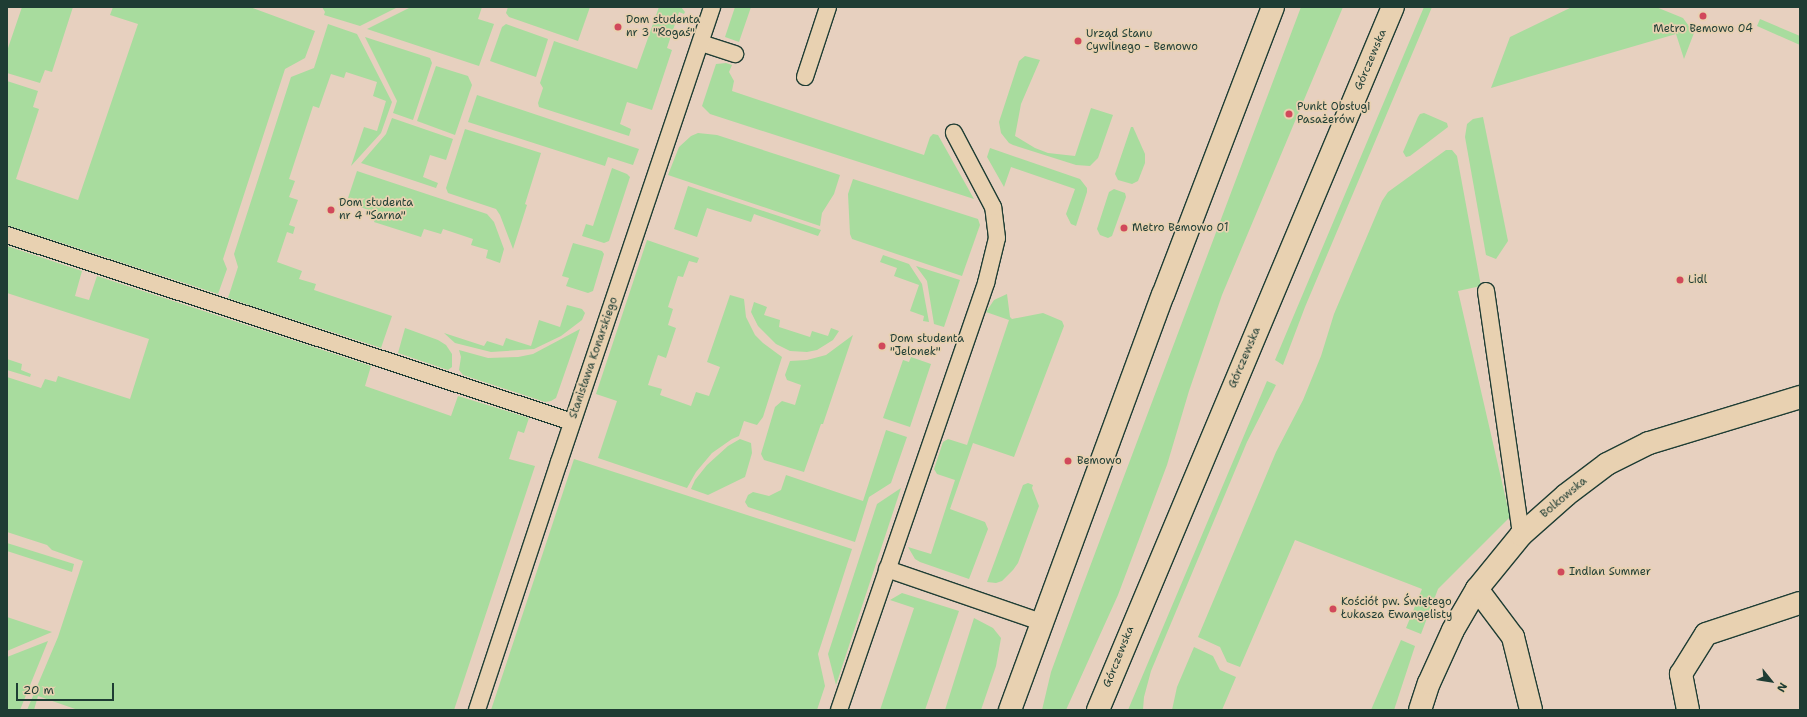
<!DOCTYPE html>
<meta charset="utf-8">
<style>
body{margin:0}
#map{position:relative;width:1807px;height:717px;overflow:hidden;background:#e7d0bf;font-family:"Shantell Sans",sans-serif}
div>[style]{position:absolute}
.green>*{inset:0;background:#a8dc9e}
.roads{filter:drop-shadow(1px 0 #1f3d34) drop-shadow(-1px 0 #1f3d34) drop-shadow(0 1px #1f3d34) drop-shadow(0 -1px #1f3d34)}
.lane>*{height:16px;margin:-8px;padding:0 8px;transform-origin:8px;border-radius:8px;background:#e8d1b1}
.street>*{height:22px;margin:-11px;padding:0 11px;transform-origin:11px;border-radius:11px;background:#e8d1b1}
.secondary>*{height:22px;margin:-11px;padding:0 11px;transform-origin:11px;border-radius:11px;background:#e8d1b1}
.dots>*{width:11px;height:11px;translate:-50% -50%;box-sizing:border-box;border:2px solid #e8d1b1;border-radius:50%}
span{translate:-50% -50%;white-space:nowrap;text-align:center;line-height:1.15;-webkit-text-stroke:3.5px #e8d1b1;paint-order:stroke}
.poi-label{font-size:11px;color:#1f3d34}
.left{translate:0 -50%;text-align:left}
.street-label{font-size:11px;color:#1f3d34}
.frame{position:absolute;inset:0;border:8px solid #1f3d34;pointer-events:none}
.north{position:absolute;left:1751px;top:661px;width:40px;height:40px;-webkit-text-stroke:3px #e8d1b1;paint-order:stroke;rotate:120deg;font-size:11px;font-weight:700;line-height:16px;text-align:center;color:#1f3d34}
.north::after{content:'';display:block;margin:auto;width:14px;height:18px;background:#1f3d34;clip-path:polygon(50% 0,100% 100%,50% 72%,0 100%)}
.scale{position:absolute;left:16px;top:683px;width:98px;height:18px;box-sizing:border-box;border:2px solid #1f3d34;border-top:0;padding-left:5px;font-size:12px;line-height:14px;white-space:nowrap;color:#1f3d34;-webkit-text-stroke:3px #e8d1b1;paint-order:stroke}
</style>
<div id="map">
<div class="green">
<div style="clip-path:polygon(22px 7px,73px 7px,52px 72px,45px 70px,40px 83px,7px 73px,7px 51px)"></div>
<div style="clip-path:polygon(113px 7px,250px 7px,315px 31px,305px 58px,285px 69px,223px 259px,227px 269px,218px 294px,7px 225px,7px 81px,38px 91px,33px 107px,39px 109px,16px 179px,78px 200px,138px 24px,110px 15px)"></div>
<div style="clip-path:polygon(322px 7px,398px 7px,360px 26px,324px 15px,325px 12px)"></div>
<div style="clip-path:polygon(411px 7px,482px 7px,478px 19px,494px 24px,479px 66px,367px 29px)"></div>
<div style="clip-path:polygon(508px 7px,590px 7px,578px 41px,509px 17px,506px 13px)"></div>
<div style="clip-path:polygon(659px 7px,681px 7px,685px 12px,684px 14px,679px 12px,667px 48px,672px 50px,652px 110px,627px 102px,620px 124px,631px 129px,629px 136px,539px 107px,538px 103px,543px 88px,540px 83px,554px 41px,637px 69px)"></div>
<div style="clip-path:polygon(735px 7px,751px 7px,739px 42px,725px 37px)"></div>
<div style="clip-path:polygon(1301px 7px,1343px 7px,1222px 295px,1189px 391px,1167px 465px,1118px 595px,1066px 710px,1042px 710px,1051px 672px,1080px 593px)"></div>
<div style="clip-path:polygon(1424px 7px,1432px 7px,1305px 307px,1283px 365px,1275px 360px)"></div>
<div style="clip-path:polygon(1572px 7px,1656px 7px,1683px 18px,1694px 33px,1684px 59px,1676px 34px,1491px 88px,1510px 37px)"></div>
<div style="clip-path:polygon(1760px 19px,1800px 36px,1800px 45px,1757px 26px)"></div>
<div style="clip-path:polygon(328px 24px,357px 34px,392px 102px,381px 133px,351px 166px,364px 127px,377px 131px,386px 101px,373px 96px,377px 82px,346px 72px,344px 78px,331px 74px,319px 108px,313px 106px,289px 179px,295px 181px,289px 197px,298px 200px,289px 225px,295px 227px,293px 234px,287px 232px,277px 262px,302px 271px,299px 279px,316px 284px,314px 290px,392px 316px,381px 348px,228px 298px,238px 267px,234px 254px,291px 77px,314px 68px)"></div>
<div style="clip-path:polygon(506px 24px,548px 39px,536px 77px,490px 61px,502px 27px)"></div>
<div style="clip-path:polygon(365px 37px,430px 58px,432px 63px,413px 120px,393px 113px,397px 101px)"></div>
<div style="clip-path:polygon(1025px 56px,1040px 60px,1021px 104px,1015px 136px,1035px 148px,1048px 153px,1075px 156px,1091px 108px,1113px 115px,1098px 158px,1090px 166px,1076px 165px,1013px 145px,1009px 143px,1001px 133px,999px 122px,1019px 61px)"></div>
<div style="clip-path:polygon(726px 63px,732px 65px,729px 72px,734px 81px,732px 91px,924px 155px,930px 137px,933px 134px,938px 135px,974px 199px,710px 114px,702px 106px,716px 64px)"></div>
<div style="clip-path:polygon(436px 66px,468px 76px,472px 85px,455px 135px,417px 121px)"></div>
<div style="clip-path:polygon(477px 95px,639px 149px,633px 165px,608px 157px,605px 166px,468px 122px)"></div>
<div style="clip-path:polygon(1424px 113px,1447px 123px,1448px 127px,1410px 156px,1406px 157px,1403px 152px,1418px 117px,1420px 114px)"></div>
<div style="clip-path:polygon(1483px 117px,1508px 241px,1496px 259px,1486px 255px,1465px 137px,1467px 124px,1473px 119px)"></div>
<div style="clip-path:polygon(392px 118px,453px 139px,446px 160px,430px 155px,423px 177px,438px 183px,436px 188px,361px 163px,386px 134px)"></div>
<div style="clip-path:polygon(1131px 127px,1133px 127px,1145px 154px,1145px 163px,1138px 181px,1132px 184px,1118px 180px,1115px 174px)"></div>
<div style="clip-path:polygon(465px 129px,541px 153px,525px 204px,527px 205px,513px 249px,500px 215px,496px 209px,448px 193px,446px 188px)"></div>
<div style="clip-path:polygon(698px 133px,717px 135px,840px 175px,834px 194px,822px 213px,820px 226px,668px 175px,679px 147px,691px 136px)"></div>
<div style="clip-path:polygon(990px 148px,1080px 179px,1087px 188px,1087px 192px,1076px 226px,1071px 224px,1066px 214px,1075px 189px,1011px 167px,1004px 187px,987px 157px)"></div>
<div style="clip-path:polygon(1446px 150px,1452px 150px,1457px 156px,1481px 286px,1458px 291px,1510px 517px,1438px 589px,1421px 634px,1406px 628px,1422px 589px,1295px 540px,1240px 667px,1227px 662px,1220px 647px,1198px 637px,1276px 452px,1303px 400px,1321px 356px,1334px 314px,1382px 201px,1388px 192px)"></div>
<div style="clip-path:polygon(612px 168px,627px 174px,630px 177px,609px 241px,604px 243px,582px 236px,586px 224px,593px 226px)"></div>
<div style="clip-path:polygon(357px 171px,487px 214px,494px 222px,504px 249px,500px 263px,486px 258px,488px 250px,471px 245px,473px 239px,443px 229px,441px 234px,424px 229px,421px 237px,374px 222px,377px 213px,360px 207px,361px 202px,348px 198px)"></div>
<div style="clip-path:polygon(853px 179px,978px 219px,980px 225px,962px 276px,852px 239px,850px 234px,848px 194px)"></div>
<div style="clip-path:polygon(688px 186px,821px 230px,818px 236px,754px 214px,751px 222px,707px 208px,697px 237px,674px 229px)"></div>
<div style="clip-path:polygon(1114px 189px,1125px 193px,1126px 197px,1112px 236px,1108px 238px,1100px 235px,1097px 229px,1109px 192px)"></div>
<div style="clip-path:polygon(647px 240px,699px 258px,697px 263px,689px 261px,683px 277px,678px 276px,668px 307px,673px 309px,668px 325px,676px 328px,666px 358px,658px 355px,648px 385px,662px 389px,660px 395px,691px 406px,696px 392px,709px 396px,720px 367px,707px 362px,730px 295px,744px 299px,746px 317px,755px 335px,763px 343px,782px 357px,763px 417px,757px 425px,744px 421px,739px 436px,732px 439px,712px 453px,696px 472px,687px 488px,598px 458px,617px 401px,596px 394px)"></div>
<div style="clip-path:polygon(573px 243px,602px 251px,604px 254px,593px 291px,588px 293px,566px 286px,569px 278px,562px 276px)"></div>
<div style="clip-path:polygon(7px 246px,82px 271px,75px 296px,89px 300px,97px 276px,371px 366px,365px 386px,451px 416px,458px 396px,529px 418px,524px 433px,518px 431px,509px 459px,535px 466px,454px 710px,78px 710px,38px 696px,34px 710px,27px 710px,58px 637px,83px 561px,52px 550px,47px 545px,7px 532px,7px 377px,41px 388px,45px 379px,56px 382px,58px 376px,130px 399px,149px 339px,7px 293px)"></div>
<div style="clip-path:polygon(883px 255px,909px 264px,922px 284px,929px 322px,923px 321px,924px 316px,910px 311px,919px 285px,894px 276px,897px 268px,880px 262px)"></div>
<div style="clip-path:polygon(916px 266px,960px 280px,944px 327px,934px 324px,927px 281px)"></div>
<div style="clip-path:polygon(1007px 294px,1010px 317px,1012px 319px,1043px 313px,1062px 321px,1064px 326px,1014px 457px,973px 443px,950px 509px,985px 522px,988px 529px,969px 579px,920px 562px,915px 559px,908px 547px,931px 554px,955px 480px,937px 474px,934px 469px,943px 442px,948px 439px,967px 445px,1009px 320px,986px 312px,994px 300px)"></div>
<div style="clip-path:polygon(754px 302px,767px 307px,764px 315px,780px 320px,779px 327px,810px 337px,812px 331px,828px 336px,831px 328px,839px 331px,833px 340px,817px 350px,807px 352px,790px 351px,776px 344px,758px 326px,751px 312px)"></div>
<div style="clip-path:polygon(567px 305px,582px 309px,585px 313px,582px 320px,561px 336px,534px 349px,491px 352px,455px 343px,444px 333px,484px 346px,487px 341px,503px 346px,506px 338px,531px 346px,539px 320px,560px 327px)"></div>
<div style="clip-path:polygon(405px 328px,438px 340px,446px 345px,452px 354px,452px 367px,448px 370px,398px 353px)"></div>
<div style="clip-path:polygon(580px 329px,556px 398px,551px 401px,545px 402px,463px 375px,459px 370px,461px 357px,459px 350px,488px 358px,518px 357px,533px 354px)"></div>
<div style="clip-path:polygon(853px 335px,823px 424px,821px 424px,804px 472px,764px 460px,761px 454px,775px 407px,782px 401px,795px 405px,801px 385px,787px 380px,785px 375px,790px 361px,807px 360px,826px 355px)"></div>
<div style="clip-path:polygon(911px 357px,931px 364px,910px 427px,883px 418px,903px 360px,909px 362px)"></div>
<div style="clip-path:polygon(7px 359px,22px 364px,21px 370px,31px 374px,30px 377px,7px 370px)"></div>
<div style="clip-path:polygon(1267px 381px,1276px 385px,1247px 442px,1151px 671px,1144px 697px,1143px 710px,1128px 710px)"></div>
<div style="clip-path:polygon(886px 430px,907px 437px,891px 483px,869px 497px,855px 542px,748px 507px,745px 502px,748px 495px,753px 492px,769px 496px,781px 490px,786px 475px,863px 501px)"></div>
<div style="clip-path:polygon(740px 439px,751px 443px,752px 453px,745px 477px,708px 495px,691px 489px,695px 480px,707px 465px,728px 446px)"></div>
<div style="clip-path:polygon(574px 459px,852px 549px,818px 654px,825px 686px,817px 710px,491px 710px)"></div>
<div style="clip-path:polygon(1028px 483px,1033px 485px,1032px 488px,1039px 506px,1018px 563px,1013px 570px,1002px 581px,996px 583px,987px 582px,1023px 485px)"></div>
<div style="clip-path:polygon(901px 488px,836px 685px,828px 654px,877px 504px)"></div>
<div style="clip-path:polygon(7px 543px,74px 564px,72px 572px,7px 551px)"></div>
<div style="clip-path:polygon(902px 593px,959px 611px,925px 710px,880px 710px,914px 608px,890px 600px)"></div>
<div style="clip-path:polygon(7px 617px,52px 632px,7px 651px)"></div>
<div style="clip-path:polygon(974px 618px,993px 628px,1001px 638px,996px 666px,981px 710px,945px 710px)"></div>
<div style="clip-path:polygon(1401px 640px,1415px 646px,1394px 710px,1371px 710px)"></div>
<div style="clip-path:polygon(48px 641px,20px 710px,7px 710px,7px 657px)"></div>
<div style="clip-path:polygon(1194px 647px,1213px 656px,1220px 670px,1236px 677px,1222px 710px,1172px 710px,1177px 687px)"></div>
</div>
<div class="roads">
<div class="lane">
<div style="left:701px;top:43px;width:36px;rotate:18deg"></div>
<div style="left:805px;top:77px;width:74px;rotate:-71.8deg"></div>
<div style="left:7px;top:235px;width:595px;rotate:18.31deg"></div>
<div style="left:1486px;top:291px;width:246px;rotate:81.8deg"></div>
<div style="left:887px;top:569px;width:163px;rotate:19deg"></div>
<div style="left:477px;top:710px;width:261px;rotate:-71.7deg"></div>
<div style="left:559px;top:462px;width:480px;rotate:-71.4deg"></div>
<div style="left:839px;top:710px;width:452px;rotate:-71deg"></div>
<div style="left:986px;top:283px;width:46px;rotate:-76.3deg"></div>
<div style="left:997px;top:238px;width:31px;rotate:-97deg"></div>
<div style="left:993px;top:207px;width:84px;rotate:-117.8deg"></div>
</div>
<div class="street">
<div style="left:1477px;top:589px;width:60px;rotate:53.1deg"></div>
<div style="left:1513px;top:637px;width:75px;rotate:76.1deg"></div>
<div style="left:1420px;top:710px;width:28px;rotate:-72deg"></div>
<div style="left:1429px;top:683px;width:58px;rotate:-65.6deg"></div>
<div style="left:1453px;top:630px;width:48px;rotate:-59.7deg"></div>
<div style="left:1477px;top:589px;width:70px;rotate:-50.8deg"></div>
<div style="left:1521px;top:535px;width:60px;rotate:-41.6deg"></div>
<div style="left:1566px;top:495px;width:51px;rotate:-37.1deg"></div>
<div style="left:1607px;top:464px;width:47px;rotate:-26.6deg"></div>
<div style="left:1649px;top:443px;width:158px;rotate:-16.9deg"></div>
<div style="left:1688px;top:710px;width:37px;rotate:-101deg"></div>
<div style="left:1681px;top:674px;width:47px;rotate:-58deg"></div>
<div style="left:1706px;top:634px;width:99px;rotate:-18.3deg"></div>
</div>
<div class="secondary">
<div style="left:1010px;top:710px;width:442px;rotate:-69.8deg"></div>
<div style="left:1163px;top:295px;width:308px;rotate:-69.1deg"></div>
<div style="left:1098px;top:710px;width:762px;rotate:-67.24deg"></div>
</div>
</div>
<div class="dots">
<div style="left:1703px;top:16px;background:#d1495b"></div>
<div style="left:618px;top:27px;background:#d1495b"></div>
<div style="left:1078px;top:41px;background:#d1495b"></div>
<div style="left:1289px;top:114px;background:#d1495b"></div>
<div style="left:331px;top:210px;background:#d1495b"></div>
<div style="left:1124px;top:228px;background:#d1495b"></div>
<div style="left:1680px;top:280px;background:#d1495b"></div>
<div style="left:882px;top:346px;background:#d1495b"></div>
<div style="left:1068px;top:461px;background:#d1495b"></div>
<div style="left:1561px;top:572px;background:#d1495b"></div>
<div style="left:1333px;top:609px;background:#d1495b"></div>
</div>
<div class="poi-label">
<span class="left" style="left:626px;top:27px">Dom studenta<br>nr 3 "Rogaś"</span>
<span style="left:1703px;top:29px">Metro Bemowo 04</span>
<span class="left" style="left:1086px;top:41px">Urząd Stanu<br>Cywilnego - Bemowo</span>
<span class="left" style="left:1297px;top:114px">Punkt Obsługi<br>Pasażerów</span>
<span class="left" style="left:339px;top:210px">Dom studenta<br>nr 4 "Sarna"</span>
<span class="left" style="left:1132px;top:228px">Metro Bemowo 01</span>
<span class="left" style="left:1688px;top:280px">Lidl</span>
<span class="left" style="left:890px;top:346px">Dom studenta<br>"Jelonek"</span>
<span class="left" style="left:1077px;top:461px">Bemowo</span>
<span class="left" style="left:1569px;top:572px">Indian Summer</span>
<span class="left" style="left:1341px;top:609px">Kościół pw. Świętego<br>Łukasza Ewangelisty</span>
</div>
<div class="street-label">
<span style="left:1371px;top:60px;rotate:-67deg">Górczewska</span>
<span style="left:594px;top:358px;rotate:-71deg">Stanisława Konarskiego</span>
<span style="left:1245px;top:358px;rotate:-67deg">Górczewska</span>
<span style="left:1564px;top:498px;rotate:-40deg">Bolkowska</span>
<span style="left:1119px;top:657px;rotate:-68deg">Górczewska</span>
</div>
<div class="frame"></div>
<div class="north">N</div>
<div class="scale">20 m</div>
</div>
